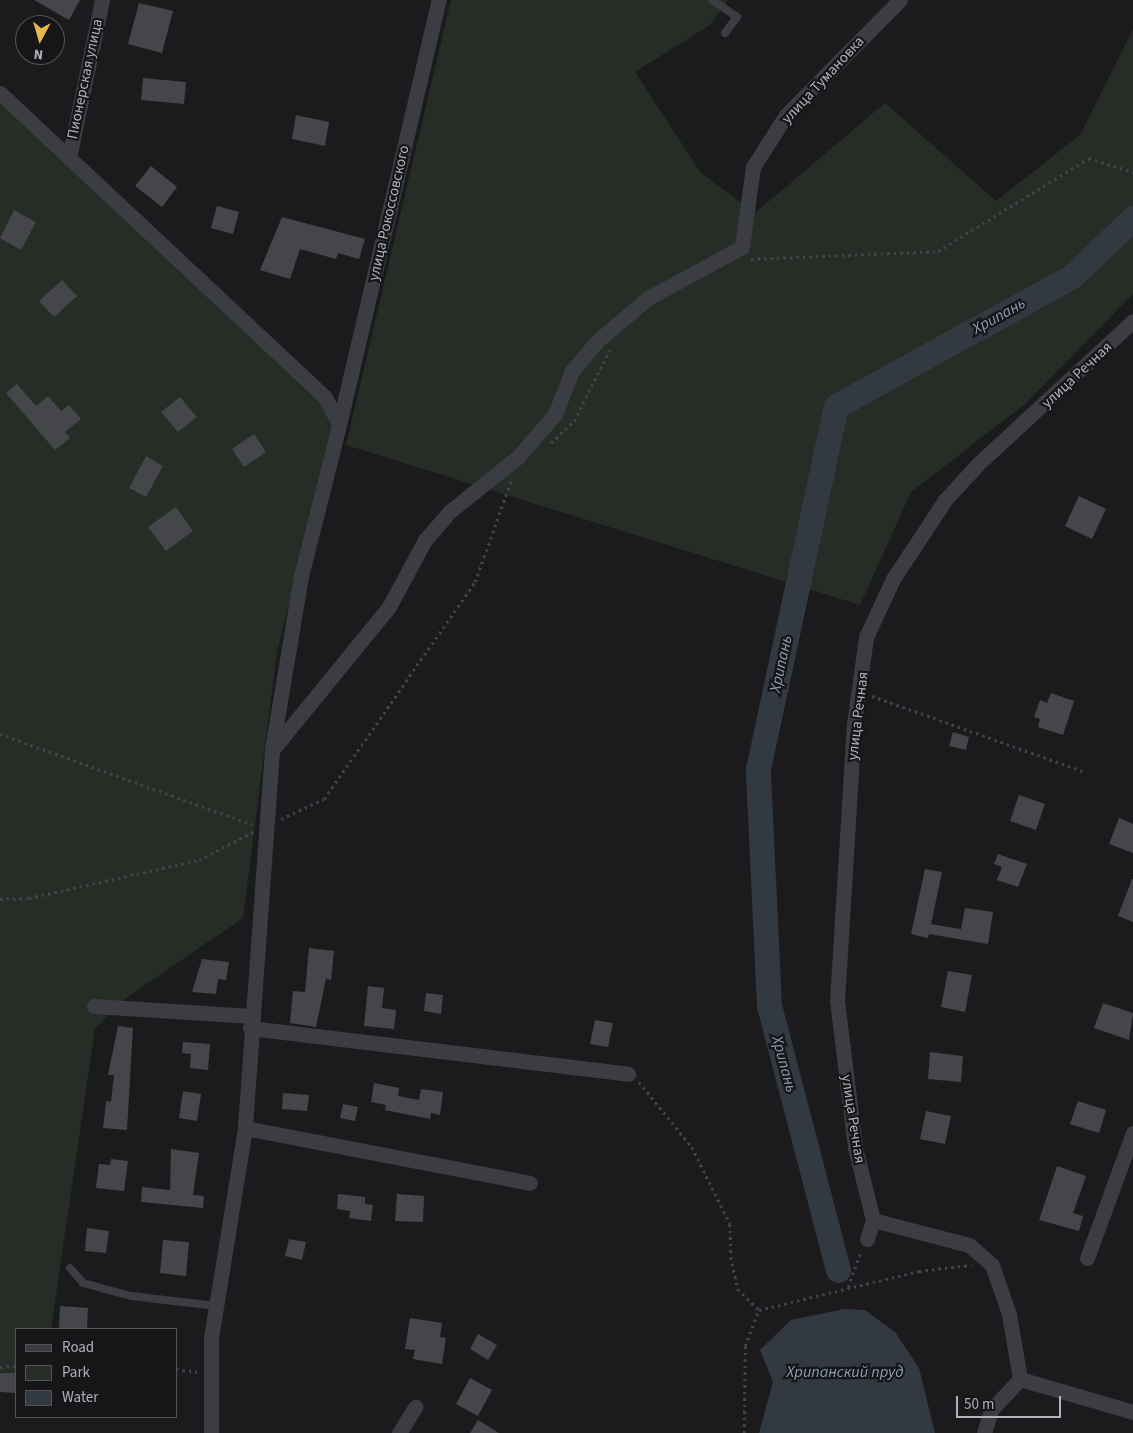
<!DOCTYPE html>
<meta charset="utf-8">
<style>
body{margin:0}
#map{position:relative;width:1133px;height:1433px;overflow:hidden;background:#1b1b1d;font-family:"Source Sans 3",sans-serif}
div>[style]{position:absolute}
.green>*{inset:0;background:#252d26}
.water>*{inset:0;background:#323941}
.river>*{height:25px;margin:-12.5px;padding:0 12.5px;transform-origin:12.5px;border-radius:12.5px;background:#323941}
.building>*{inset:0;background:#45464a}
.path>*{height:2.5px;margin-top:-1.25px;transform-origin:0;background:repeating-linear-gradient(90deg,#424449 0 2.5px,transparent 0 6.5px)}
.service>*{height:8px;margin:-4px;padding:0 4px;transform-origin:4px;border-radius:4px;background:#3c3d42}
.minor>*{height:15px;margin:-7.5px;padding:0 7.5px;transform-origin:7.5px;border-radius:7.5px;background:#3c3d42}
span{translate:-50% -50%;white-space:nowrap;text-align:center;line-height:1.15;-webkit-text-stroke:4.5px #161618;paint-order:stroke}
.street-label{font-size:15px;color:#afb2bb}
.water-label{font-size:16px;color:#899eb3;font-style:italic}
.legend{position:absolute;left:15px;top:1328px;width:162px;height:90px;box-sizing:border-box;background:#161618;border:1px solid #535459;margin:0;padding:6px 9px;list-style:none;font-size:15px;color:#afb2bb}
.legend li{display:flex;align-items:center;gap:10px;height:25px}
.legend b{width:25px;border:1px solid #535459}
.north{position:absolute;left:15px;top:15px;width:50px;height:50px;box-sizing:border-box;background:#161618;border:1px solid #535459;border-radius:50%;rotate:186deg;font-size:14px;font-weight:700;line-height:20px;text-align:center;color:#afb2bb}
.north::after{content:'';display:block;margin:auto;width:18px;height:22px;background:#e5b84b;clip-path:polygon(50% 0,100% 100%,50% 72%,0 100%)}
.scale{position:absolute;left:956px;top:1396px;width:105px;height:22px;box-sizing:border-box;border:2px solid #afb2bb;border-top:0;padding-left:6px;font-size:15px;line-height:18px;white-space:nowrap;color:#afb2bb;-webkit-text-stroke:4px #161618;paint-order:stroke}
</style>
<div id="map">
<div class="green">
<div style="clip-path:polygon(451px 0,728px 0,710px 25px,635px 72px,701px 173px,755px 213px,885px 103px,996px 201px,1080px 135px,1133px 29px,1133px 294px,1025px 404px,911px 492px,860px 605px,346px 445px)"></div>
<div style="clip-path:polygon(0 102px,321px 401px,333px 431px,277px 652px,243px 918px,126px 998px,95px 1029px,51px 1329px,16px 1329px,16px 1373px,0 1374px)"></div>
</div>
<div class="water">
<div style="clip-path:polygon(844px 1309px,865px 1310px,895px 1332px,919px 1368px,935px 1433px,759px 1433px,773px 1382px,760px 1350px,791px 1320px)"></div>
</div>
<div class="river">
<div style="left:838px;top:1270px;width:273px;rotate:-104.6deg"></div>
<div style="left:769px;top:1006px;width:237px;rotate:-92.7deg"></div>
<div style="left:758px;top:769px;width:371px;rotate:-77.9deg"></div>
<div style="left:836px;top:406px;width:268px;rotate:-28.8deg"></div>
<div style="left:1071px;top:277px;width:86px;rotate:-43.6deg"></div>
</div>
<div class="building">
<div style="clip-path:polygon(34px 0,80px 0,69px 20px)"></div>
<div style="clip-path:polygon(139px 3px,173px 11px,162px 53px,128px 44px)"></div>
<div style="clip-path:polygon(143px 78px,186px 82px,184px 104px,141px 100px)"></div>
<div style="clip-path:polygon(296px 115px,329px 122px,325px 146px,292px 139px)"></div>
<div style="clip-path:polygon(151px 166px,177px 187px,162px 207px,135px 186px)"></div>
<div style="clip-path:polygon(217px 206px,239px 212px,233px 234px,211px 228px)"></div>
<div style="clip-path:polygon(14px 210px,36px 222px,21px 250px,0 238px)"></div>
<div style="clip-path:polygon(282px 217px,365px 239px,359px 259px,338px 253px,336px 259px,300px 249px,290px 279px,260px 270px)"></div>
<div style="clip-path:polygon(62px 280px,77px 296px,54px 317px,39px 301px)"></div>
<div style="clip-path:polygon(17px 384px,36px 406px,48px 396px,61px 411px,69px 405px,81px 419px,65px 432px,70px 438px,55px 450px,6px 393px)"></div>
<div style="clip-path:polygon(180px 397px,197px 417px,178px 432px,161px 412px)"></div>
<div style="clip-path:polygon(254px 434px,266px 452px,244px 467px,232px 449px)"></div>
<div style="clip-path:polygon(146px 456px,163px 466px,146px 497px,129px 488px)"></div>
<div style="clip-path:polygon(1079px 496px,1106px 509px,1092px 539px,1065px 526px)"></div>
<div style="clip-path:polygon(176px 507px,193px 531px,166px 551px,148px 527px)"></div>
<div style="clip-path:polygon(1051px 693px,1074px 701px,1063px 735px,1038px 727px,1040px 719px,1034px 717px,1040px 700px,1047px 703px)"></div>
<div style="clip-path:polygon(953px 732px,969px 737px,966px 750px,949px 746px)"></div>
<div style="clip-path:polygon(1019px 795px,1045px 804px,1036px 830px,1010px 821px)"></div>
<div style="clip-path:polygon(1119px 818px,1133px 824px,1133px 853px,1109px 844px)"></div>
<div style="clip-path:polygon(998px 854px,1027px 864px,1018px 887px,997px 880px,1002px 867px,994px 864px)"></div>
<div style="clip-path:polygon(925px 869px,942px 872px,931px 924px,961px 929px,965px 908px,993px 912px,988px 944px,929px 934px,931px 925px,928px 938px,911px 934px)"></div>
<div style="clip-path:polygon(1132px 879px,1133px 879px,1133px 922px,1118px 916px)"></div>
<div style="clip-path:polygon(309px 948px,334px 951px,331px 980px,326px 979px,316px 1027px,290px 1023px,293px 991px,305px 992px)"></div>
<div style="clip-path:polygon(202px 959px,229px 962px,226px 980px,218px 979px,216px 994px,192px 992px)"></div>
<div style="clip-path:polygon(948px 971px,972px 975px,965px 1012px,941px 1007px)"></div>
<div style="clip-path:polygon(368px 986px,384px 988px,382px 1008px,396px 1010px,394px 1029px,364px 1026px)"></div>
<div style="clip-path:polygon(426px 993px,443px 995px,441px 1014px,424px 1011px)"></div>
<div style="clip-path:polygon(1103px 1003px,1133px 1013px,1129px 1040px,1094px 1028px)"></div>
<div style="clip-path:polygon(595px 1020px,613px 1023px,608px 1047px,590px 1044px)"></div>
<div style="clip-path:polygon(118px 1026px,133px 1028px,127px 1130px,103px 1128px,106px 1101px,111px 1102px,114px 1075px,108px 1075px)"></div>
<div style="clip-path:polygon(183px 1042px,210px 1044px,208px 1070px,190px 1068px,191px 1054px,182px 1053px)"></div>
<div style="clip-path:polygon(930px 1052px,963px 1056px,961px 1082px,928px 1079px)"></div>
<div style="clip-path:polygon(374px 1083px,399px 1088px,398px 1096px,419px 1100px,421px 1089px,443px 1092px,440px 1115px,431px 1113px,430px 1119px,385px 1110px,386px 1105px,371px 1102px)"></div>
<div style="clip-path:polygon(183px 1091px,201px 1094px,197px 1121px,179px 1118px)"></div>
<div style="clip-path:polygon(283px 1093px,309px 1095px,307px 1111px,282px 1109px)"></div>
<div style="clip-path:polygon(1078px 1101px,1106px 1110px,1099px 1133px,1070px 1124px)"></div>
<div style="clip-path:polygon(343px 1104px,358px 1107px,355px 1121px,340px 1118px)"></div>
<div style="clip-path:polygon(926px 1111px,951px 1116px,945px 1144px,920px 1139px)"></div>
<div style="clip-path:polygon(171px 1149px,199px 1153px,193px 1195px,204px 1196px,203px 1208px,141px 1202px,142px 1187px,170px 1190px)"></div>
<div style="clip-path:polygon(111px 1159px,128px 1161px,124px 1191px,96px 1188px,99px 1164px,110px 1165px)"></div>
<div style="clip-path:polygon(1057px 1166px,1086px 1176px,1073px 1213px,1083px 1216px,1079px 1231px,1039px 1220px)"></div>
<div style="clip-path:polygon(338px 1194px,365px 1197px,365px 1204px,373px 1205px,371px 1221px,349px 1218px,350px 1211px,337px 1209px)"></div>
<div style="clip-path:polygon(397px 1194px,424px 1196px,423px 1222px,395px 1221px)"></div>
<div style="clip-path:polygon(87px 1228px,109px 1231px,106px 1253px,85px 1251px)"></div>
<div style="clip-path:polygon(289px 1239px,306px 1242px,302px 1260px,285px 1256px)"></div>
<div style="clip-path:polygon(163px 1240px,189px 1242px,186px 1276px,160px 1273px)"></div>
<div style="clip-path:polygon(60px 1306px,88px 1308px,87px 1329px,59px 1329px)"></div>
<div style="clip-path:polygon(410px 1318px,442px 1323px,440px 1337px,446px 1338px,442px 1364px,413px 1359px,415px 1350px,405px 1349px)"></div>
<div style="clip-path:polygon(478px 1334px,497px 1345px,488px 1360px,470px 1349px)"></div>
<div style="clip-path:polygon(0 1373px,16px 1373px,16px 1393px,0 1392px)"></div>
<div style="clip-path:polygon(470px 1378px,492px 1390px,478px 1416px,456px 1404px)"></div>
<div style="clip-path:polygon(478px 1420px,499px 1433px,470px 1433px)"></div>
</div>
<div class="path">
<div style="left:751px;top:259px;width:187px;rotate:-2.4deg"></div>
<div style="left:938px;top:251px;width:177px;rotate:-31.6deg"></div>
<div style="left:1089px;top:158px;width:46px;rotate:17.7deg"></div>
<div style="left:551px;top:443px;width:32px;rotate:-44deg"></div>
<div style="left:574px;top:421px;width:80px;rotate:-63.4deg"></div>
<div style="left:872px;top:696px;width:226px;rotate:19.6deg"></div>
<div style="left:0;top:734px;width:268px;rotate:19.7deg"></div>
<div style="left:281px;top:819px;width:47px;rotate:-24.9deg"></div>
<div style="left:324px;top:799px;width:264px;rotate:-55.2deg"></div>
<div style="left:475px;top:582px;width:107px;rotate:-70.4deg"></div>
<div style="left:0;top:899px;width:29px;rotate:-2deg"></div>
<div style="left:29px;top:898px;width:174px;rotate:-12.6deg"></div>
<div style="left:199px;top:860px;width:61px;rotate:-27.4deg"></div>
<div style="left:639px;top:1082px;width:84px;rotate:50.8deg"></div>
<div style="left:692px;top:1147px;width:86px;rotate:63.7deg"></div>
<div style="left:730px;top:1224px;width:33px;rotate:88deg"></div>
<div style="left:731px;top:1257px;width:33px;rotate:78deg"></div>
<div style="left:738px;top:1289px;width:30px;rotate:45deg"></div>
<div style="left:848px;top:1287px;width:38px;rotate:-70deg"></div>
<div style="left:0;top:1367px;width:16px;rotate:-4deg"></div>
<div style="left:176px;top:1369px;width:21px;rotate:8deg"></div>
<div style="left:744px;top:1433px;width:87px;rotate:-89.3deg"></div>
<div style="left:745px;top:1346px;width:39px;rotate:-69deg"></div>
<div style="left:759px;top:1310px;width:165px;rotate:-13.7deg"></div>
<div style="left:919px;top:1271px;width:53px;rotate:-6.5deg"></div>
</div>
<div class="service">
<div style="left:712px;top:0;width:30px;rotate:34deg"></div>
<div style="left:737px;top:17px;width:20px;rotate:127deg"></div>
<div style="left:70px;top:1268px;width:20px;rotate:49deg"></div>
<div style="left:83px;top:1283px;width:50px;rotate:15.2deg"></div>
<div style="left:131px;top:1296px;width:86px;rotate:6.7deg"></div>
</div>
<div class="minor">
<div style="left:0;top:93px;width:445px;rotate:43.1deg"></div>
<div style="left:325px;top:397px;width:31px;rotate:63deg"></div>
<div style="left:339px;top:425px;width:156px;rotate:104.1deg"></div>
<div style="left:301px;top:576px;width:176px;rotate:99.5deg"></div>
<div style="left:272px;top:750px;width:379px;rotate:94.1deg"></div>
<div style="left:245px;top:1128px;width:212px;rotate:99.2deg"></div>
<div style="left:211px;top:1337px;width:96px;rotate:90deg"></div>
<div style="left:69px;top:158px;width:161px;rotate:-78.2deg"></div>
<div style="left:339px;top:425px;width:437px;rotate:-76.8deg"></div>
<div style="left:273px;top:749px;width:183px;rotate:-50.8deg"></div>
<div style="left:389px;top:607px;width:76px;rotate:-61.8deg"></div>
<div style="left:425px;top:540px;width:37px;rotate:-49deg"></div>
<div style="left:449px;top:512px;width:88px;rotate:-38.6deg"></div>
<div style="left:518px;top:457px;width:57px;rotate:-49.3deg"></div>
<div style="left:555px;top:414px;width:46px;rotate:-68.4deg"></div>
<div style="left:572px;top:371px;width:38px;rotate:-50deg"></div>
<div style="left:596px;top:342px;width:68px;rotate:-40.2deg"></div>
<div style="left:648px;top:298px;width:107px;rotate:-28.5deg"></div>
<div style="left:742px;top:247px;width:81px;rotate:-82.2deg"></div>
<div style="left:753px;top:167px;width:62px;rotate:-57.6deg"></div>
<div style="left:786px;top:115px;width:162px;rotate:-45.3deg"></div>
<div style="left:94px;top:1006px;width:158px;rotate:3.6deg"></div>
<div style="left:250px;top:1028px;width:381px;rotate:6.9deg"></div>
<div style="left:245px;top:1128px;width:290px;rotate:10.9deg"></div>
<div style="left:873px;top:1220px;width:99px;rotate:14.6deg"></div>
<div style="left:969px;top:1245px;width:30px;rotate:41deg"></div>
<div style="left:992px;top:1265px;width:52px;rotate:70.9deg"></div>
<div style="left:1009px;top:1314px;width:66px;rotate:80.4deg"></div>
<div style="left:867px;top:1239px;width:20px;rotate:-72deg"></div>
<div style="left:873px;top:1220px;width:75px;rotate:-103.9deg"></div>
<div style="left:855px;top:1147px;width:147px;rotate:-97deg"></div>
<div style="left:837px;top:1001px;width:278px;rotate:-86.5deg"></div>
<div style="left:854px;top:724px;width:88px;rotate:-82.1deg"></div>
<div style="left:866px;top:637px;width:64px;rotate:-65deg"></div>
<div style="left:893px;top:579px;width:95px;rotate:-56.6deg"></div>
<div style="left:945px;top:500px;width:50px;rotate:-47.4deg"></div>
<div style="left:979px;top:463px;width:209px;rotate:-42.7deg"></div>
<div style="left:1087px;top:1258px;width:133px;rotate:-69.8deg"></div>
<div style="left:1020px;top:1379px;width:118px;rotate:16.3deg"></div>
<div style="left:399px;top:1433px;width:31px;rotate:-58deg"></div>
<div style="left:984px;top:1433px;width:24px;rotate:-73deg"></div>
<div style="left:991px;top:1410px;width:42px;rotate:-46.9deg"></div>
</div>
<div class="street-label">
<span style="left:85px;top:79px;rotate:-78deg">Пионерская улица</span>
<span style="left:823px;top:80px;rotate:-47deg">улица Тумановка</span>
<span style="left:389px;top:213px;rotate:-77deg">улица Рокоссовского</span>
<span style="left:1077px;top:375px;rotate:-43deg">улица Речная</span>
<span style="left:858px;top:716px;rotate:-83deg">улица Речная</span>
<span style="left:853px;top:1119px;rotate:81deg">улица Речная</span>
</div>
<div class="water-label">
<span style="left:999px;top:316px;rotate:-29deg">Хрипань</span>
<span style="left:781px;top:664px;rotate:-78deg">Хрипань</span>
<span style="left:784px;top:1064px;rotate:75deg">Хрипань</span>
<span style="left:845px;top:1372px">Хрипанский пруд</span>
</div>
<ul class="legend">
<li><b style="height:6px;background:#3c3d42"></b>Road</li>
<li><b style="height:14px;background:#252d26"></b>Park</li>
<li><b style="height:14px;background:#323941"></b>Water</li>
</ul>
<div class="north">N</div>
<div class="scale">50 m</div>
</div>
